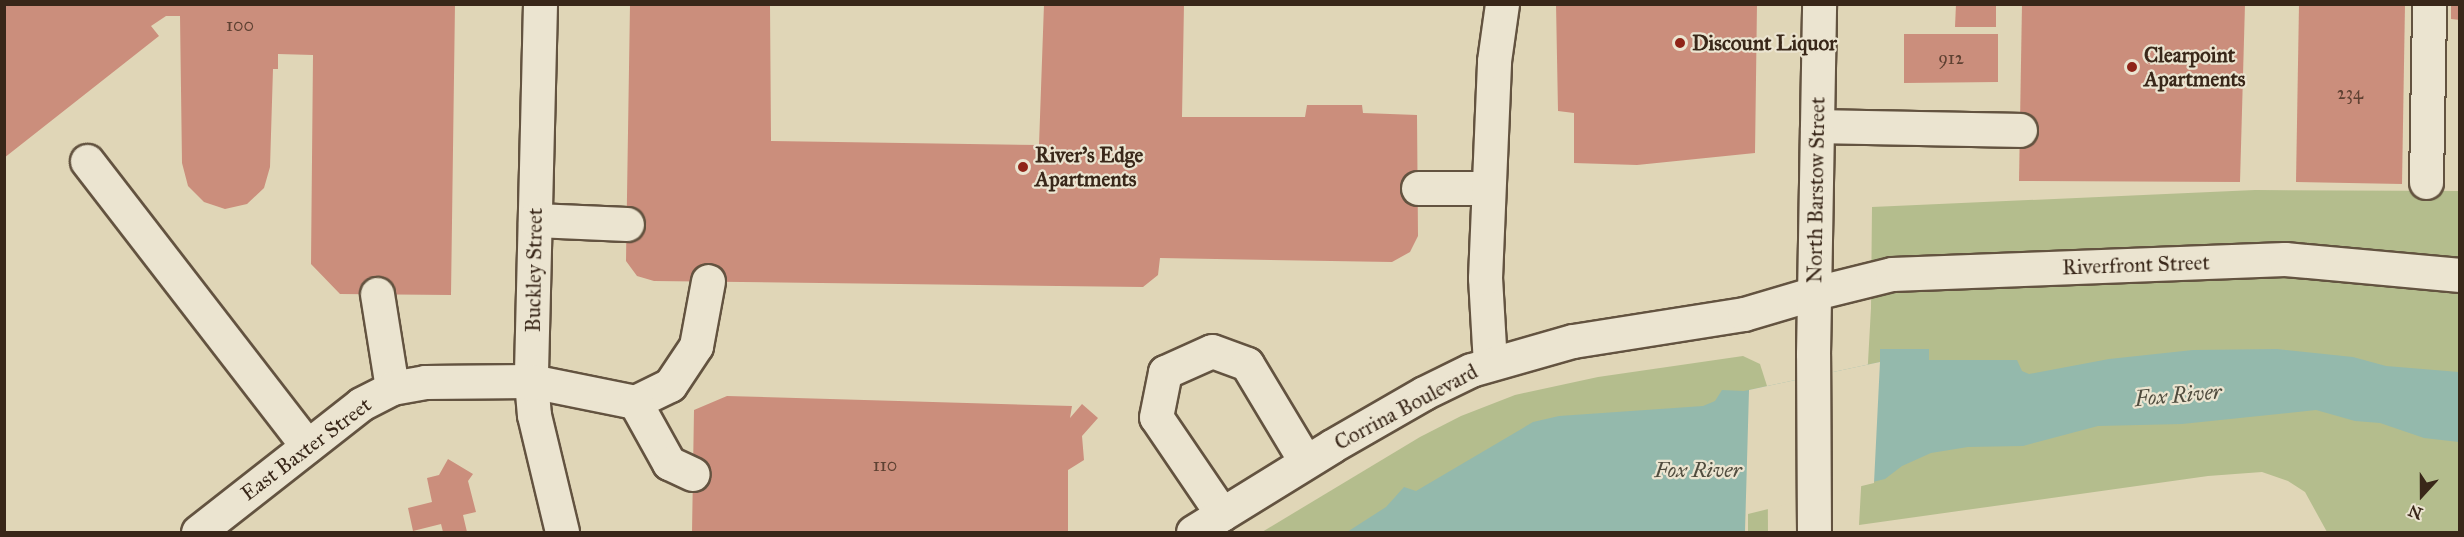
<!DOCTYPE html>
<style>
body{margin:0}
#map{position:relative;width:2464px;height:537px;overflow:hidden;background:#e0d6b7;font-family:"IM FELL Great Primer",serif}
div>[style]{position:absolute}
.green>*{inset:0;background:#b4bd8d}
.water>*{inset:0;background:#94b9ac}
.pier>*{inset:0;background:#e0d6b7}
.building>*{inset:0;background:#cb8e7c}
.roads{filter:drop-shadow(2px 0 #635340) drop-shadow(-2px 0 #635340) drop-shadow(0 2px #635340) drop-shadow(0 -2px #635340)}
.minor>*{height:33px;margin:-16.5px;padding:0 16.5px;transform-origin:16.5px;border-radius:16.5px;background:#ebe4d0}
.dots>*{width:16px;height:16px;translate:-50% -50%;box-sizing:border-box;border:3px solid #ebe4d0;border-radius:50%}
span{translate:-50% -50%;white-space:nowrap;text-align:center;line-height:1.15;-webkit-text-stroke:4.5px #ebe4d0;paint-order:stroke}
.number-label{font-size:18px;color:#5e4132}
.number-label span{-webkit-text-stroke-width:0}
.poi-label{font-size:21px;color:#392719;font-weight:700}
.left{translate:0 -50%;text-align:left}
.street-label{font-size:21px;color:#392719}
.water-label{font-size:22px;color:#504c3e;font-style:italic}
.frame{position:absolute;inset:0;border:6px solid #392719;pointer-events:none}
.north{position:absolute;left:2392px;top:465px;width:60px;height:60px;-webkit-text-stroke:4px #ebe4d0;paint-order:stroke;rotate:201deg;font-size:16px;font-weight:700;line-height:24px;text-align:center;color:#392719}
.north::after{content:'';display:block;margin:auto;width:21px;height:27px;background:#392719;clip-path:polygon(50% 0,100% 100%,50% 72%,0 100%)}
</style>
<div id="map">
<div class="green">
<div style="clip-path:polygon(2255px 190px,2459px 191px,2459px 532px,2327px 532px,2305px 492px,2288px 481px,2262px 472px,2208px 476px,1859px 525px,1871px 308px,1872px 207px)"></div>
<div style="clip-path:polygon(1743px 356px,1760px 364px,1767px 386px,1768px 532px,1262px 532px,1420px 437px,1461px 416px,1515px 395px,1598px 377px)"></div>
</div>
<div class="water">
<div style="clip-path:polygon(1880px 349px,1929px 349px,1929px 360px,2017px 360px,2022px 371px,2029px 374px,2109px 359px,2193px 350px,2277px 349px,2353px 357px,2386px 366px,2459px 372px,2459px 442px,2424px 438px,2380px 423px,2355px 421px,2316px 410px,2182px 424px,2098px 426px,2023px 446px,1968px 447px,1931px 453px,1902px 466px,1885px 479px,1746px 512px,1745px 532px,1347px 532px,1386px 507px,1404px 487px,1416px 491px,1533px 422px,1559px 416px,1703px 406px,1715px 401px,1722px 390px,1744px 391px,1880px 362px)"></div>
</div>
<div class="pier">
<div style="clip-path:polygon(1880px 362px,1874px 483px,1748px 514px,1748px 532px,1745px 532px,1749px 390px)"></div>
</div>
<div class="building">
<div style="clip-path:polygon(4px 4px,455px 4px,451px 295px,340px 294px,311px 264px,313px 55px,278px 54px,278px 69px,273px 69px,270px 167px,264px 188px,247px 204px,225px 209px,204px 202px,188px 186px,182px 163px,180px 16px,166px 16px,151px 26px,159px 36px,4px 158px)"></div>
<div style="clip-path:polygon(630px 4px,770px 4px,771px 141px,1039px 145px,1044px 4px,1184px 4px,1182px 117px,1305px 117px,1307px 105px,1362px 105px,1363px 113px,1417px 115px,1418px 236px,1410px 252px,1392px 262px,1160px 258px,1158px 275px,1143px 287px,654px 281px,637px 276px,626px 261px)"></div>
<div style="clip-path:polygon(1556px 4px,1757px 4px,1755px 153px,1637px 165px,1574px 163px,1574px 113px,1558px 111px)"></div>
<div style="clip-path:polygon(1956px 4px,1996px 4px,1996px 27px,1955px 27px)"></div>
<div style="clip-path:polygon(2022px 4px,2245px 4px,2240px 182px,2019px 181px)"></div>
<div style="clip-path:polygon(2299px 4px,2405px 4px,2402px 184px,2296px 182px)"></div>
<div style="clip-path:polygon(2451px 4px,2460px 4px,2460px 20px,2451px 19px)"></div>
<div style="clip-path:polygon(1904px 34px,1998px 34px,1998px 82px,1904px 83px)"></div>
<div style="clip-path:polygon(727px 396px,1072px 406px,1070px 418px,1082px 404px,1098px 418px,1082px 436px,1084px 460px,1068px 470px,1068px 532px,692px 532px,694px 410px)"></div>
<div style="clip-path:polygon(448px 459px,473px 474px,468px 481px,476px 512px,463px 515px,467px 532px,443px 532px,441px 524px,413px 531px,408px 508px,432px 502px,427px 478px,439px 475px)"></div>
</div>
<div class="roads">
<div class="minor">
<div style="left:540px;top:4px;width:377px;rotate:91.4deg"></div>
<div style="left:531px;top:381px;width:34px;rotate:85deg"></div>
<div style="left:534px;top:415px;width:120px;rotate:76.5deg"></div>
<div style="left:1817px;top:126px;width:203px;rotate:1.1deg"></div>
<div style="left:87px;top:161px;width:360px;rotate:52.3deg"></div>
<div style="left:2426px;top:182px;width:178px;rotate:-89deg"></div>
<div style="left:1418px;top:188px;width:70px"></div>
<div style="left:535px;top:220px;width:92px;rotate:2.5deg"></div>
<div style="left:377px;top:294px;width:95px;rotate:80.9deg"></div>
<div style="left:1490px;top:364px;width:86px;rotate:-93.3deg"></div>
<div style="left:1485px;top:278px;width:217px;rotate:-87.6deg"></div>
<div style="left:1494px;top:61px;width:58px;rotate:-82deg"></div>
<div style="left:635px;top:402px;width:39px;rotate:-26deg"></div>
<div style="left:670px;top:385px;width:47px;rotate:-56.3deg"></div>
<div style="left:696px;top:346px;width:66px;rotate:-79.5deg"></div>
<div style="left:1222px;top:514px;width:117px;rotate:-124.2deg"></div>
<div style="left:1156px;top:417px;width:46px;rotate:-78.7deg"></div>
<div style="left:1165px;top:372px;width:51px;rotate:-24.1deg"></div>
<div style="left:1212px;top:351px;width:37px;rotate:20deg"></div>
<div style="left:1247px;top:364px;width:114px;rotate:59deg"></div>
<div style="left:198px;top:532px;width:207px;rotate:-38.1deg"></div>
<div style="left:361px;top:404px;width:35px;rotate:-27deg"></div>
<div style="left:392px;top:388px;width:34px;rotate:-10deg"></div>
<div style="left:425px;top:382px;width:106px;rotate:-0.5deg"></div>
<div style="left:531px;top:381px;width:106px;rotate:11.4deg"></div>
<div style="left:635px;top:402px;width:70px;rotate:60.9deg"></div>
<div style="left:669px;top:463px;width:26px;rotate:25deg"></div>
<div style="left:1193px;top:532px;width:163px;rotate:-31.7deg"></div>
<div style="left:1332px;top:446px;width:106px;rotate:-29.9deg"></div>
<div style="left:1424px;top:393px;width:52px;rotate:-26.1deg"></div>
<div style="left:1471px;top:370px;width:106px;rotate:-15.9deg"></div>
<div style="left:1573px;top:341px;width:173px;rotate:-9deg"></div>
<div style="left:1744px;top:314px;width:74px;rotate:-16.5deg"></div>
<div style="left:1815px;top:293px;width:79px;rotate:-13.9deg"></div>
<div style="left:1892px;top:274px;width:393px;rotate:-2.2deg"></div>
<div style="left:2285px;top:259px;width:176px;rotate:5.2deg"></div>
<div style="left:1814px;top:532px;width:178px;rotate:-90.3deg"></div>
<div style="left:1813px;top:354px;width:350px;rotate:-89deg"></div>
</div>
</div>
<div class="dots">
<div style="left:1680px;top:43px;background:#8f2418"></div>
<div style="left:2132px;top:67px;background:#8f2418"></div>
<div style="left:1023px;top:167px;background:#8f2418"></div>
</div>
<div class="number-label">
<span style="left:240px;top:25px">100</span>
<span style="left:1951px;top:58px">912</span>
<span style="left:2350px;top:93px">234</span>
<span style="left:885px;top:465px">110</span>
</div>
<div class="poi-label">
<span class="left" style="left:1692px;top:43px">Discount Liquor</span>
<span class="left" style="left:2144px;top:67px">Clearpoint<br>Apartments</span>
<span class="left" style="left:1035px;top:167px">River's Edge<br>Apartments</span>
</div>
<div class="street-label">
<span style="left:1816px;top:190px;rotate:-89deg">North Barstow Street</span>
<span style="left:2136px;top:265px;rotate:-2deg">Riverfront Street</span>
<span style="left:534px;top:270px;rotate:-89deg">Buckley Street</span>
<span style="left:1406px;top:407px;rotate:-28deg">Corrina Boulevard</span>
<span style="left:306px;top:449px;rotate:-37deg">East Baxter Street</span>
</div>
<div class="water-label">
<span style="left:2178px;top:395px;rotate:-5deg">Fox River</span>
<span style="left:1698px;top:470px">Fox River</span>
</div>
<div class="frame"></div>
<div class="north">N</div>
</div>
